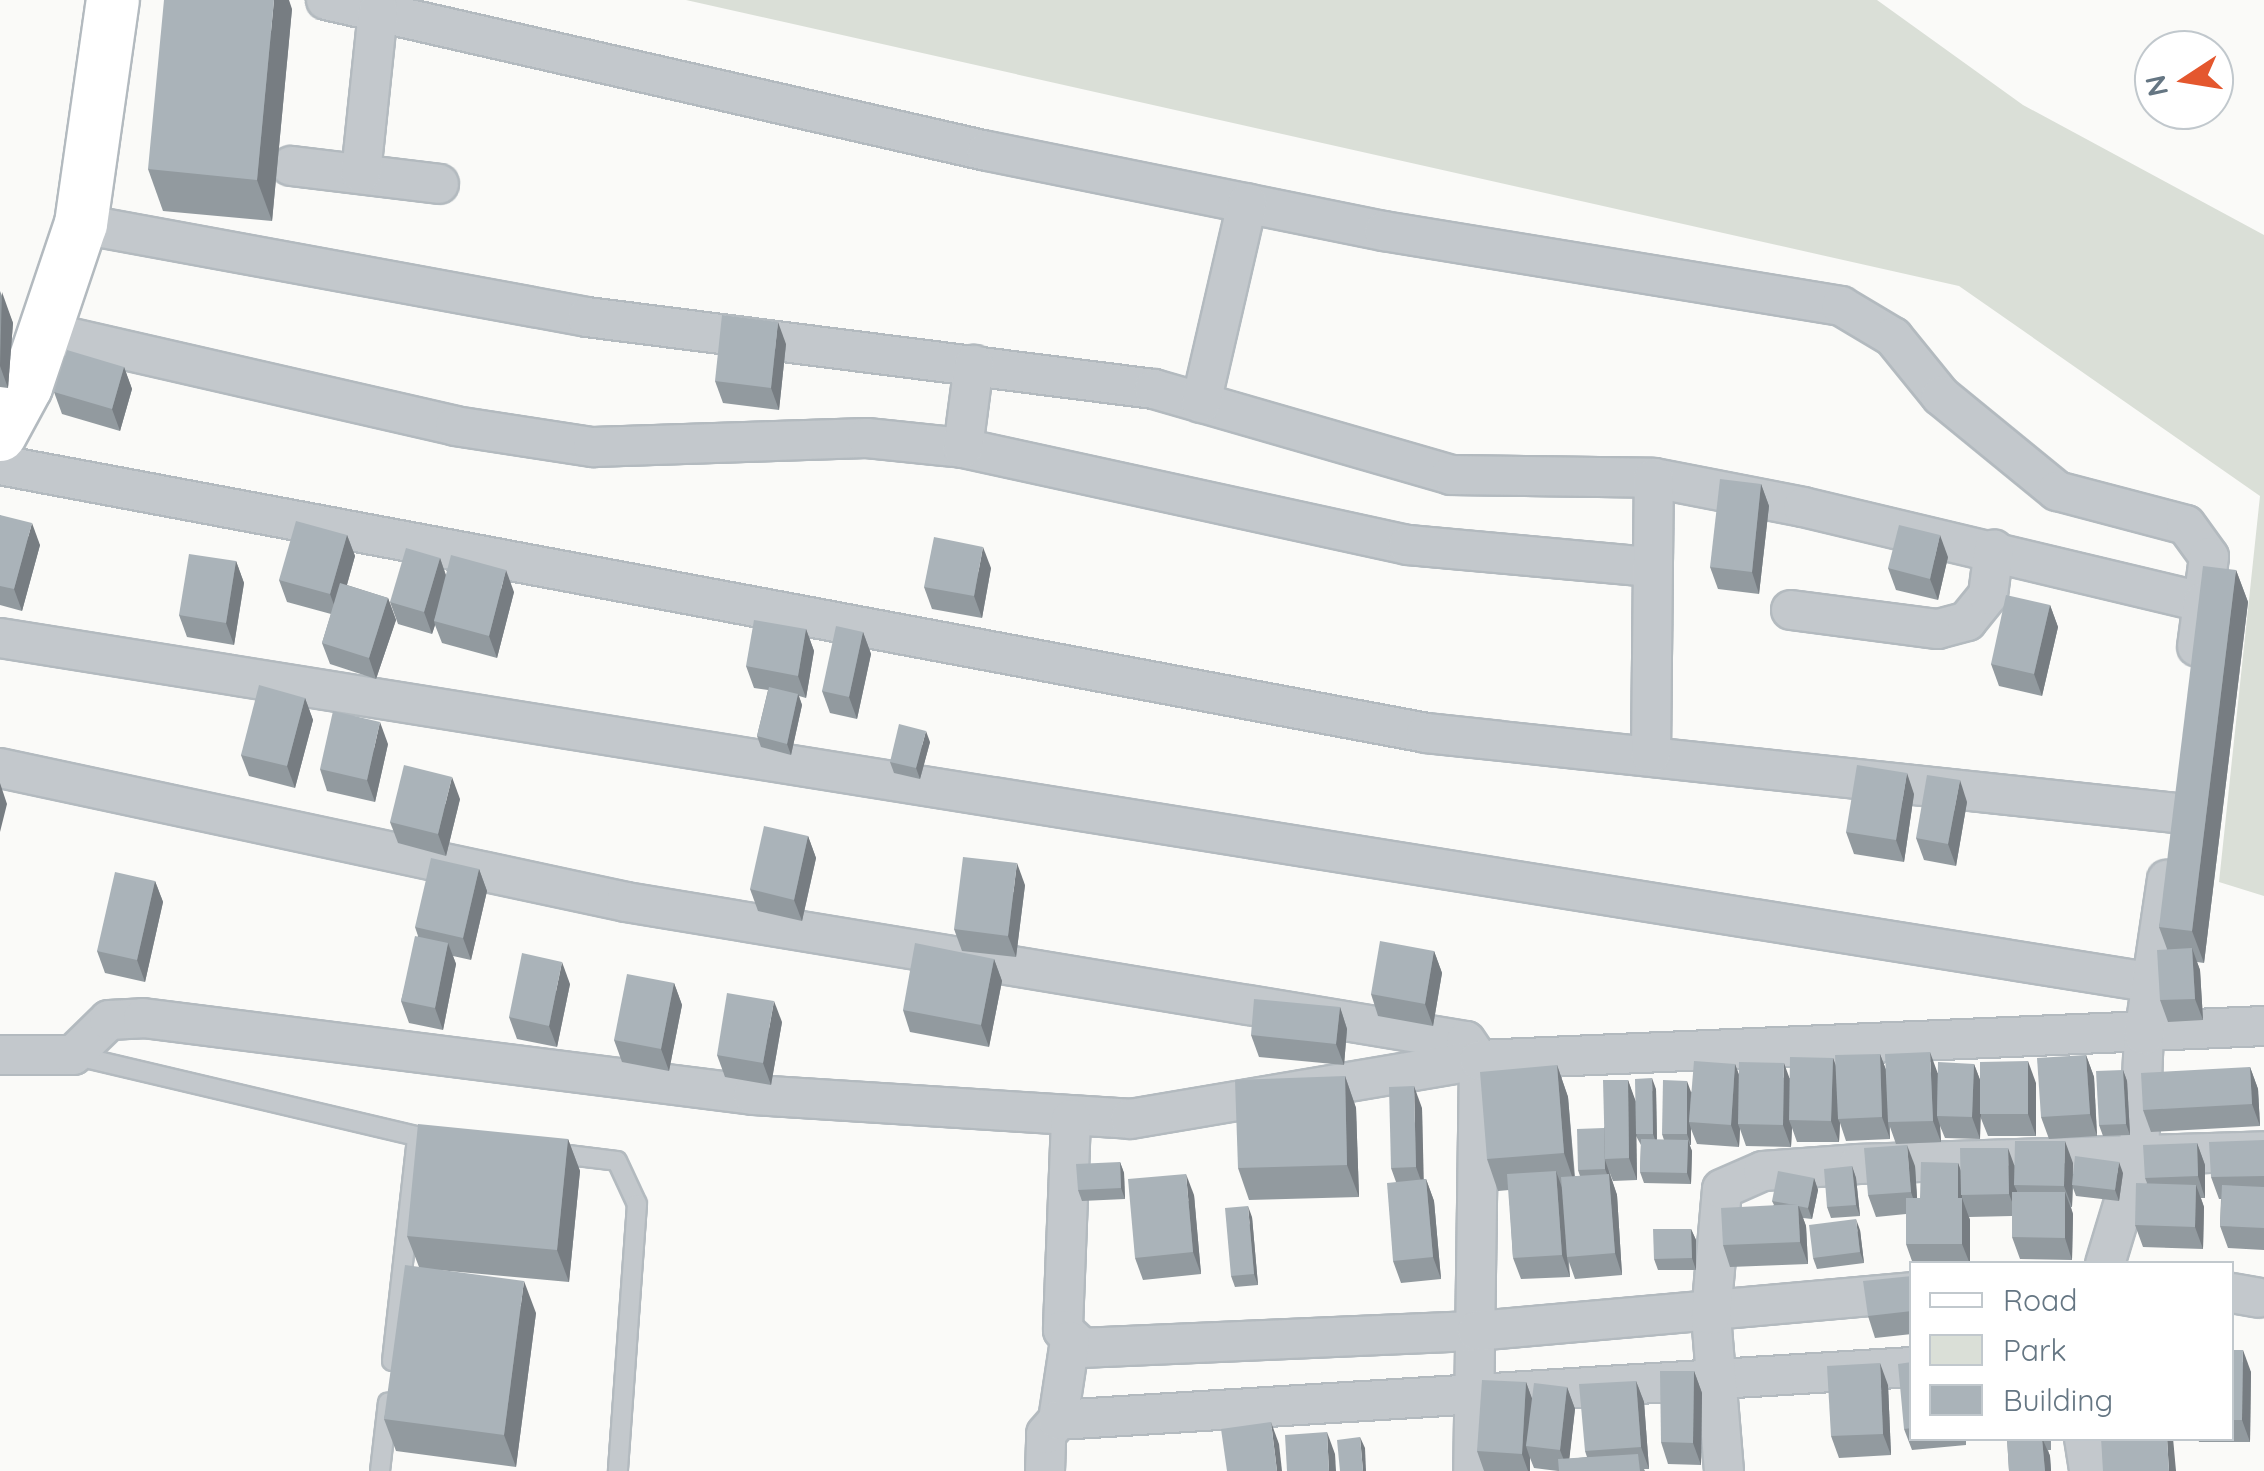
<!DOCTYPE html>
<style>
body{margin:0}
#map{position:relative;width:2264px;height:1471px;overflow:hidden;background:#fafaf8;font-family:Quicksand,sans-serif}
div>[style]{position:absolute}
.green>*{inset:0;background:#dadfd7}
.roads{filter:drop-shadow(2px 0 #b3babf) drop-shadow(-2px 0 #b3babf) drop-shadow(0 2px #b3babf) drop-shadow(0 -2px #b3babf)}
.service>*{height:18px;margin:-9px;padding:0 9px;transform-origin:9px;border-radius:9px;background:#c3c8cc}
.minor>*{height:38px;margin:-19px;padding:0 19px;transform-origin:19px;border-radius:19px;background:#c3c8cc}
.secondary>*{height:52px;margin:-26px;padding:0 26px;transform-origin:26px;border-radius:26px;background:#fff}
.wall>*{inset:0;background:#929a9f}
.shaded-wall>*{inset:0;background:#777d82}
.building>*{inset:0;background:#aab3b9}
span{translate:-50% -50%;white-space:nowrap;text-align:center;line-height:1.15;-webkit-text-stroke:10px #fff;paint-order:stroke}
.legend{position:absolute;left:1909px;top:1261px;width:325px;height:180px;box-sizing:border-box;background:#fff;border:2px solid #c1c8cd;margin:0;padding:12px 18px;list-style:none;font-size:30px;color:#657683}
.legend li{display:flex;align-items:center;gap:20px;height:50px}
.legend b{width:50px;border:2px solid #c1c8cd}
.north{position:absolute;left:2134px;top:30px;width:100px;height:100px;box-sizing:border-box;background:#fff;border:2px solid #c1c8cd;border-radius:50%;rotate:258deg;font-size:28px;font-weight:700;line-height:40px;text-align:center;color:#657683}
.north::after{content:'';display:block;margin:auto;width:35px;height:45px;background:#e4572e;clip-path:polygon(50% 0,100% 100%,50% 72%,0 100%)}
</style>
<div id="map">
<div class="green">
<div style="clip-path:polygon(686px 0,1877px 0,2023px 105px,2264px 235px,2264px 896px,2219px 882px,2260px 496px,1959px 286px)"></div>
</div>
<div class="roads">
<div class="service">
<div style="left:73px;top:1055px;width:374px;rotate:13.3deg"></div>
<div style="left:552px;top:1153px;width:65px;rotate:7deg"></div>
<div style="left:617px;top:1161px;width:47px;rotate:65.1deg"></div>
<div style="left:637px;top:1204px;width:268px;rotate:94.1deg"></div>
<div style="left:392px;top:1361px;width:224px;rotate:-83.6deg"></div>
<div style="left:380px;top:1471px;width:69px;rotate:-83.4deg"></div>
</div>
<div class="minor">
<div style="left:326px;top:0;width:678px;rotate:12.87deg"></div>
<div style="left:987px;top:151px;width:405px;rotate:11.4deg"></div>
<div style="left:1384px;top:231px;width:463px;rotate:9.3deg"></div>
<div style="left:1841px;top:306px;width:61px;rotate:30.8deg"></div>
<div style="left:1893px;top:337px;width:76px;rotate:50.9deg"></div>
<div style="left:1941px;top:396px;width:150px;rotate:39.3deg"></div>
<div style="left:2057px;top:491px;width:133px;rotate:14.8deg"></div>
<div style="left:2186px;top:525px;width:39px;rotate:54deg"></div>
<div style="left:2209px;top:557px;width:45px;rotate:97.6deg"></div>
<div style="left:291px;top:166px;width:149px;rotate:6.9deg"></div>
<div style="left:361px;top:173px;width:163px;rotate:-84deg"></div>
<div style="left:81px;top:224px;width:514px;rotate:10.41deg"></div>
<div style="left:587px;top:317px;width:572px;rotate:7.24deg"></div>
<div style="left:1154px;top:389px;width:309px;rotate:16.1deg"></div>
<div style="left:1451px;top:475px;width:203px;rotate:0.8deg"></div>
<div style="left:1654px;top:478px;width:152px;rotate:11deg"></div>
<div style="left:1803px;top:507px;width:411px;rotate:13.4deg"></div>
<div style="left:2203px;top:602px;width:45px;rotate:97.6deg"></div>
<div style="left:46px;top:332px;width:420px;rotate:12.9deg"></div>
<div style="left:455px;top:426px;width:140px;rotate:8.7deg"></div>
<div style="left:593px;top:447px;width:274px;rotate:-1.9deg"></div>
<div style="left:867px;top:438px;width:97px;rotate:5.9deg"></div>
<div style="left:963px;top:448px;width:455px;rotate:12.3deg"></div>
<div style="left:1408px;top:545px;width:242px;rotate:5.2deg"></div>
<div style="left:1201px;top:403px;width:205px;rotate:-77deg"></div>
<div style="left:963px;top:448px;width:84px;rotate:-82.5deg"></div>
<div style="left:0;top:465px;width:1451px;rotate:10.64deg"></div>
<div style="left:1426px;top:733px;width:754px;rotate:6.09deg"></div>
<div style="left:1791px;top:610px;width:148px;rotate:7.4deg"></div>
<div style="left:1938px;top:629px;width:30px;rotate:-15deg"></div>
<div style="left:1967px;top:621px;width:33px;rotate:-51deg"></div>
<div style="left:1988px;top:595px;width:46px;rotate:-82.6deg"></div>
<div style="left:0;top:638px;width:2180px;rotate:9.1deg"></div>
<div style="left:1651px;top:754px;width:276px;rotate:-89.4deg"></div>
<div style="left:0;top:768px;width:640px;rotate:12.08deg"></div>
<div style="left:626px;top:902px;width:851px;rotate:9.4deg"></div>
<div style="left:1466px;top:1041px;width:23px;rotate:56deg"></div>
<div style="left:1479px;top:1060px;width:411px;rotate:90.8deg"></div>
<div style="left:0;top:1055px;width:73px"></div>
<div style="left:73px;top:1055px;width:50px;rotate:-44.2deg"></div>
<div style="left:109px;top:1020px;width:34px;rotate:-3deg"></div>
<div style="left:143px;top:1018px;width:615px;rotate:7.19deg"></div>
<div style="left:753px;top:1095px;width:378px;rotate:3.6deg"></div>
<div style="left:1130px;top:1119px;width:354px;rotate:-9.6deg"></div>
<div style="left:1479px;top:1060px;width:786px;rotate:-2.48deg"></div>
<div style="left:1071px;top:1119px;width:211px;rotate:92.2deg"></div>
<div style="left:1063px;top:1330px;width:26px;rotate:43deg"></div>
<div style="left:1082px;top:1348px;width:395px;rotate:-2.5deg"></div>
<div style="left:1477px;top:1331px;width:437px;rotate:-5.1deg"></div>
<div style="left:2105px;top:1264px;width:117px;rotate:-73.1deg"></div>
<div style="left:2139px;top:1152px;width:117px;rotate:-87.6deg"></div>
<div style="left:2144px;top:1035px;width:157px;rotate:-81.6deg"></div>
<div style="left:2232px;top:1293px;width:27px;rotate:10deg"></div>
<div style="left:1058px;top:1420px;width:80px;rotate:-81.4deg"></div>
<div style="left:2084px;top:1438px;width:33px;rotate:81deg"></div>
<div style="left:1045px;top:1471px;width:37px;rotate:-88deg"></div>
<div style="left:1046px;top:1434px;width:18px;rotate:-49deg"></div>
<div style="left:1058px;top:1420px;width:856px;rotate:-3.55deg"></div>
<div style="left:1724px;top:1471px;width:157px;rotate:-94.8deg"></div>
<div style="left:1711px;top:1315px;width:126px;rotate:-85deg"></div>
<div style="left:1722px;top:1189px;width:45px;rotate:-23.7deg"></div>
<div style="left:1763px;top:1171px;width:96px;rotate:-4.2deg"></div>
<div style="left:1859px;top:1164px;width:405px;rotate:-1.8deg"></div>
</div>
<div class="secondary">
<div style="left:0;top:435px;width:55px;rotate:-61.6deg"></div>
<div style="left:26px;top:387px;width:172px;rotate:-71.4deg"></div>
<div style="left:81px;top:224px;width:226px;rotate:-81.9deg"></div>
</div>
</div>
<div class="wall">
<div style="clip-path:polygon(292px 9px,272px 221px,163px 211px,148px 169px)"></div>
<div style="clip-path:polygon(0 291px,13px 323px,8px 388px,0 387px)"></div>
<div style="clip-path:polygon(786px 344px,779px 410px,723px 403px,715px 381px)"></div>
<div style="clip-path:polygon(124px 367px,132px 389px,120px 431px,62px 414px,54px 392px)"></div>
<div style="clip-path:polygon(1761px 484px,1769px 506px,1759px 594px,1718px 589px,1710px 567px)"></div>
<div style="clip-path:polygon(0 515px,40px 545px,22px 611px,0 605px)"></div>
<div style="clip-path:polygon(347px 535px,355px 556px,347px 585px,388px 598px,396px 620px,376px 679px,330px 664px,322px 643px,331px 614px,287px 602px,279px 580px)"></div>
<div style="clip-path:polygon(1948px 557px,1938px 600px,1896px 590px,1888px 568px)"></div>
<div style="clip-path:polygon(440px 558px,446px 575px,514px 592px,497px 658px,442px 643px,435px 625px,432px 634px,398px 624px,390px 602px)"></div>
<div style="clip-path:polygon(236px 561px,244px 583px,234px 645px,187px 637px,179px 615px)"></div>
<div style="clip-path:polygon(991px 568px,982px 618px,932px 609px,924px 587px)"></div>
<div style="clip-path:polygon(2236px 570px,2248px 602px,2204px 963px,2197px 962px,2200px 970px,2203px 1020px,2168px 1022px,2160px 1000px,2167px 949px,2159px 927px)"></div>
<div style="clip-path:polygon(2050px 605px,2058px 627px,2042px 696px,1999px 686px,1991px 664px)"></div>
<div style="clip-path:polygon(806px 629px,814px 651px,806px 698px,799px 696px,802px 705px,791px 755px,761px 747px,757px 736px,768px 690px,754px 688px,746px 666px)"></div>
<div style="clip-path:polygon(863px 632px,871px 654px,857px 719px,830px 713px,822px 691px)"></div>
<div style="clip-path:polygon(305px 698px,313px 720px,295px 788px,249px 776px,241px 755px)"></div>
<div style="clip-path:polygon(930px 742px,920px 779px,894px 773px,890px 762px)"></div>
<div style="clip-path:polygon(388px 744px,375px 802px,327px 791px,320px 769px)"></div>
<div style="clip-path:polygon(1914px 794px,1904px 862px,1854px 854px,1846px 832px)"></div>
<div style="clip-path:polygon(460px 799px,446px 856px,398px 843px,390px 822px)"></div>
<div style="clip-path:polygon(1967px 802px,1956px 866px,1924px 860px,1916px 838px)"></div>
<div style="clip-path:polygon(808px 836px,816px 858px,802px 921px,758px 911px,750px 889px)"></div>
<div style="clip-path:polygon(479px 869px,487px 891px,471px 960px,453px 956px,456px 964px,443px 1030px,409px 1023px,401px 1001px,418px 936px,415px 927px)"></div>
<div style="clip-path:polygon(155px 881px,163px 902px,145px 982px,105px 973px,97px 951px)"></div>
<div style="clip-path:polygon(1025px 885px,1016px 957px,962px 951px,954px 929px)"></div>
<div style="clip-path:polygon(1434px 951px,1442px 973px,1433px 1026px,1378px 1016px,1371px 994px)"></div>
<div style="clip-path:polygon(994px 959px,1002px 981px,989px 1047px,910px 1032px,903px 1010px)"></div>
<div style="clip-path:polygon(674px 983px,682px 1005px,669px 1071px,622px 1062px,614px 1040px)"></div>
<div style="clip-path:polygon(570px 984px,557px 1047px,517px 1039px,509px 1017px)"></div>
<div style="clip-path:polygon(1340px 1007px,1347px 1029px,1344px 1065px,1259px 1057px,1251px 1035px)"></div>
<div style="clip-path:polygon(782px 1022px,771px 1085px,725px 1077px,717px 1055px)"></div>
<div style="clip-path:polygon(1880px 1054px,1886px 1070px,1938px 1073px,1974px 1064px,1980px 1080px,2036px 1083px,2036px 1136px,1988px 1136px,1980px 1116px,1980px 1139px,1945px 1138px,1940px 1126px,1941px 1142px,1896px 1144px,1890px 1127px,1890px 1139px,1846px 1141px,1840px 1123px,1839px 1142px,1797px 1142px,1792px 1128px,1791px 1147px,1746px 1146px,1740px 1129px,1739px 1147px,1697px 1144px,1691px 1129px,1691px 1145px,1689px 1145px,1692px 1151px,1691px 1184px,1644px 1183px,1640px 1172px,1641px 1145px,1636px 1136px,1637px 1180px,1613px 1181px,1609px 1171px,1617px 1195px,1622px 1275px,1575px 1279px,1569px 1262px,1570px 1277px,1521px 1279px,1513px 1258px,1509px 1190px,1498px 1191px,1487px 1159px,1557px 1065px,1568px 1097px,1575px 1176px,1580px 1176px,1578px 1170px,1604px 1128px,1628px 1080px,1635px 1101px,1656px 1089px,1657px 1140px,1664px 1140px,1662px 1134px,1691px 1092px,1735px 1064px,1739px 1075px,1790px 1078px,1833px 1058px,1836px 1067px)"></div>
<div style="clip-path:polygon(2086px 1055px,2094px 1077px,2097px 1136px,2049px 1139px,2041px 1117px)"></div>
<div style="clip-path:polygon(2250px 1067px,2258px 1089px,2260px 1126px,2151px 1132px,2143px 1110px)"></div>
<div style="clip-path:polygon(2123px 1070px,2127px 1081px,2130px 1135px,2103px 1136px,2099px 1125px)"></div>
<div style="clip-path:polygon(1345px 1076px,1356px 1108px,1359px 1197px,1249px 1200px,1238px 1168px)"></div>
<div style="clip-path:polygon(1422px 1108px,1423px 1179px,1426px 1179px,1434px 1201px,1441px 1279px,1401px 1283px,1393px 1261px,1396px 1182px,1391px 1168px)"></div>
<div style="clip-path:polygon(568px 1139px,580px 1171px,569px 1282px,438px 1270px,536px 1313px,516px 1467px,396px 1451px,384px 1419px,419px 1267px,407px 1236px)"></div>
<div style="clip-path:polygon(2264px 1140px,2264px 1250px,2228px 1248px,2220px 1226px,2221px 1199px,2219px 1199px,2211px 1177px)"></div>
<div style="clip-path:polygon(2197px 1143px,2205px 1165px,2205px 1198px,2201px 1198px,2204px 1207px,2203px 1249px,2143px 1247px,2135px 1225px,2147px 1183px,2145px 1178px)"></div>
<div style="clip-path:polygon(1120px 1162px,1124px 1173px,1125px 1199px,1082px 1201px,1078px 1190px)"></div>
<div style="clip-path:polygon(1958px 1163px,1961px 1171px,2015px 1165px,2073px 1163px,2073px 1174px,2123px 1173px,2119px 1201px,2076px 1196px,2073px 1188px,2072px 1207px,2071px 1207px,2073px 1214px,2072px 1260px,2020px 1259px,2012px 1237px,2012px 1216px,1969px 1217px,1962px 1196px,1970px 1220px,1970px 1264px,1913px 1264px,1906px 1244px,1906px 1214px,1876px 1217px,1868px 1195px,1915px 1166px,1917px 1198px,1920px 1198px)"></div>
<div style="clip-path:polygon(1852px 1166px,1856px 1178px,1860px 1216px,1831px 1218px,1827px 1207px)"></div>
<div style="clip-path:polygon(1814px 1178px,1818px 1190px,1812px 1219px,1803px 1218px,1806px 1226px,1808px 1264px,1730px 1267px,1723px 1245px,1774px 1205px,1772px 1201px)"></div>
<div style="clip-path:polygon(1194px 1195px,1201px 1274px,1143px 1280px,1135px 1258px)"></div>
<div style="clip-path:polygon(1252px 1217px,1258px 1285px,1235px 1287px,1231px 1276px)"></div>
<div style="clip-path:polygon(1691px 1229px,1696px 1240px,1696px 1270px,1658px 1270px,1654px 1259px)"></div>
<div style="clip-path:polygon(1860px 1230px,1864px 1263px,1817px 1269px,1813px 1258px)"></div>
<div style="clip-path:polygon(1912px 1276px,1912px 1334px,1875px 1338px,1868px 1316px)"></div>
<div style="clip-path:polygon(2232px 1350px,2251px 1372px,2250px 1442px,2199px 1442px,2198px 1438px,2232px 1438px)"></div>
<div style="clip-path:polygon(1912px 1362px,1912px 1438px,1966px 1438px,1966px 1445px,1912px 1450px,1904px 1429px)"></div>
<div style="clip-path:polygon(1694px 1371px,1702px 1393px,1701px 1465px,1668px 1464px,1661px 1442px)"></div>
<div style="clip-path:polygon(1636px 1381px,1644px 1402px,1649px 1469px,1644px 1469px,1645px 1471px,1558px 1471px,1534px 1468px,1530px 1458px,1530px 1471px,1484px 1471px,1477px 1451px,1526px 1382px,1532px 1399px,1567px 1387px,1575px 1409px,1569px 1459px,1587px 1457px,1585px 1451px)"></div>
<div style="clip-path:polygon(1888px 1385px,1891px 1455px,1839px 1458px,1831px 1436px)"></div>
<div style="clip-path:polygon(2007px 1438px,2051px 1438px,2051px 1450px,2048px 1450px,2050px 1456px,2051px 1471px,2009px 1471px)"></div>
</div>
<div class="shaded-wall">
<div style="clip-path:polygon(274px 0,289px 0,292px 9px,272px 221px,257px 180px)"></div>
<div style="clip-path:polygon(2px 292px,13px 323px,8px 388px,0 366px)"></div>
<div style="clip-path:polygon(778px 322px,786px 344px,779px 410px,771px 388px)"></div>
<div style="clip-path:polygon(124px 367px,132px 389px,120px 431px,112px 409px)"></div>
<div style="clip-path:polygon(1761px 484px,1769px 506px,1759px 594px,1752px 572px)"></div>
<div style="clip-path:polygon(32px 523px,40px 545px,22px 611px,14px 589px)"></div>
<div style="clip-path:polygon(347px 535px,355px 556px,338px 616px,330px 594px)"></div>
<div style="clip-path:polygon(1940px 535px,1948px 557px,1938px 600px,1930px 579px)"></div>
<div style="clip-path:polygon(983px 547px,991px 568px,982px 618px,974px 596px)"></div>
<div style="clip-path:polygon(440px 558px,447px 579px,434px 621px,435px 625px,432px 634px,424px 612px)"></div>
<div style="clip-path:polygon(236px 561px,244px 583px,234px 645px,226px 623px)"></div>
<div style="clip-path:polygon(506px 570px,514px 592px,497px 658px,489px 636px)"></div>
<div style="clip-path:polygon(2236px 570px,2248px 602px,2204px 963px,2192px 931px)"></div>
<div style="clip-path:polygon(388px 598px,396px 620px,376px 679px,369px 658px)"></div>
<div style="clip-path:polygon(2050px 605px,2058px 627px,2042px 696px,2034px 674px)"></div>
<div style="clip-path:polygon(806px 629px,814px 651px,806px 698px,798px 676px)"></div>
<div style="clip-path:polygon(863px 632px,871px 654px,857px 719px,849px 697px)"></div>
<div style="clip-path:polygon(798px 694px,802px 705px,791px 755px,787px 744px)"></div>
<div style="clip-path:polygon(305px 698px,313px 720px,295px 788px,287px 766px)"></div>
<div style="clip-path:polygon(380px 722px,388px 744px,375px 802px,367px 780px)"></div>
<div style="clip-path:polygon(926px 731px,930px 742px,920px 779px,916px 768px)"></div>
<div style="clip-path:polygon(1907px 773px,1914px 794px,1904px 862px,1896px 840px)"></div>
<div style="clip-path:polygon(452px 777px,460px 799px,446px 856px,438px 834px)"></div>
<div style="clip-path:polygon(1960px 780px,1967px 802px,1956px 866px,1948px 844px)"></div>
<div style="clip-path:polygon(0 783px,7px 804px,0 832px)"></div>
<div style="clip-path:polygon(808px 836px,816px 858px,802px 921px,794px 900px)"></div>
<div style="clip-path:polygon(1017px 863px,1025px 885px,1016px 957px,1008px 936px)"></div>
<div style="clip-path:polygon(479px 869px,487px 891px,471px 960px,463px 938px)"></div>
<div style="clip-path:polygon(155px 881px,163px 902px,145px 982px,137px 960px)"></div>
<div style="clip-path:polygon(448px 943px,456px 964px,443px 1030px,435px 1008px)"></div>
<div style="clip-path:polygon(2192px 948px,2200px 970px,2203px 1020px,2195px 999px)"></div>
<div style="clip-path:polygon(1434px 951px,1442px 973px,1433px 1026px,1425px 1004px)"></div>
<div style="clip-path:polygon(994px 959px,1002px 981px,989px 1047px,981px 1025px)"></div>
<div style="clip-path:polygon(562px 962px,570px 984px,557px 1047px,549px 1026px)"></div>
<div style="clip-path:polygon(674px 983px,682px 1005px,669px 1071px,661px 1049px)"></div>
<div style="clip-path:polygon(774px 1001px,782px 1022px,771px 1085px,763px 1063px)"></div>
<div style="clip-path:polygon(1340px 1007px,1347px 1029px,1344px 1065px,1336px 1044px)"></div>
<div style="clip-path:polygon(1930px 1052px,1938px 1074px,1937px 1116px,1940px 1126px,1941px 1142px,1933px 1121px)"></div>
<div style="clip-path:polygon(1880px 1054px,1888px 1075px,1888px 1122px,1890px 1139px,1882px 1117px)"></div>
<div style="clip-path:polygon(2086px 1055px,2094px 1077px,2097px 1136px,2090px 1114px)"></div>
<div style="clip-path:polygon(1833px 1058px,1841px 1080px,1838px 1119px,1840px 1123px,1839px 1142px,1831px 1121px)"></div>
<div style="clip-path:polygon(2028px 1061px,2036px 1083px,2036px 1136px,2028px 1114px)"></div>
<div style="clip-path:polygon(1784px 1063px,1792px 1085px,1789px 1120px,1792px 1128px,1791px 1147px,1783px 1125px)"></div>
<div style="clip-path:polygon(1735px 1064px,1743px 1086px,1738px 1124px,1740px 1129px,1739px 1147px,1731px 1125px)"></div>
<div style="clip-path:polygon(1974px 1064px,1982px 1085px,1980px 1139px,1972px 1117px)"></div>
<div style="clip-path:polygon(1557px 1065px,1568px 1097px,1575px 1185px,1564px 1153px)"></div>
<div style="clip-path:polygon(2250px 1067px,2258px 1089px,2260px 1126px,2252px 1104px)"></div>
<div style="clip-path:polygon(2123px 1070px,2127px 1081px,2130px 1135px,2126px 1124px)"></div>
<div style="clip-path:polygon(1345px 1076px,1356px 1108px,1359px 1197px,1347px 1165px)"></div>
<div style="clip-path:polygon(1652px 1078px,1656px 1089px,1657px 1145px,1653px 1134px)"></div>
<div style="clip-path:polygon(1628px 1080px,1636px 1102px,1637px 1180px,1629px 1158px)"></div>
<div style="clip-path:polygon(1687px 1081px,1691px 1092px,1689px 1122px,1691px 1129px,1691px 1145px,1687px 1134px)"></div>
<div style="clip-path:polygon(1414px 1086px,1422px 1108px,1424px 1189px,1416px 1167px)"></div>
<div style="clip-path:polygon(568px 1139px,580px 1171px,569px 1282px,557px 1250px)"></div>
<div style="clip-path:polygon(1688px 1140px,1692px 1151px,1691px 1184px,1687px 1173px)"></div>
<div style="clip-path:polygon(2065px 1141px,2073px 1163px,2072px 1207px,2064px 1186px)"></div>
<div style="clip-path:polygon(2197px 1143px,2205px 1165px,2205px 1198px,2198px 1176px)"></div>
<div style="clip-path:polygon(1907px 1145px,1915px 1166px,1918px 1213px,1911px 1192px)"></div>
<div style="clip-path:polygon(2008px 1148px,2016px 1170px,2014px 1185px,2017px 1191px,2017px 1215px,2009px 1194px)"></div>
<div style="clip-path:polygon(1605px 1160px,1617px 1195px,1622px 1275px,1615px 1253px,1609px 1179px,1605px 1169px)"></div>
<div style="clip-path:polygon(1120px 1162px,1124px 1173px,1125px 1199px,1121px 1188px)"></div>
<div style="clip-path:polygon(2119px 1162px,2123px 1173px,2119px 1201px,2115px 1190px)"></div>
<div style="clip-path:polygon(1958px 1163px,1962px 1174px,1962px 1212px,1958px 1201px)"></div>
<div style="clip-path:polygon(1852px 1166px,1856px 1178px,1860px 1216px,1856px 1205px)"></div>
<div style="clip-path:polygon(1556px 1171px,1564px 1193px,1567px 1257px,1570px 1277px,1562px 1255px)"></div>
<div style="clip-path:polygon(1186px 1174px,1194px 1195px,1201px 1274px,1193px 1252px)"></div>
<div style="clip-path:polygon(1814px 1178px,1818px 1190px,1812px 1219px,1808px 1208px)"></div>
<div style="clip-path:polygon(1426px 1179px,1434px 1201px,1441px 1279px,1433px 1257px)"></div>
<div style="clip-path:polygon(2196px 1185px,2204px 1207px,2203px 1249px,2195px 1227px)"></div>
<div style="clip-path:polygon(2065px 1192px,2073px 1214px,2072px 1260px,2065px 1238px)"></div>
<div style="clip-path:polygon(1962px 1198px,1970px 1220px,1970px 1264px,1962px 1244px)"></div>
<div style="clip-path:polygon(1798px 1204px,1806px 1226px,1808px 1264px,1800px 1242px)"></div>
<div style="clip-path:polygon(1248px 1206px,1252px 1217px,1258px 1285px,1254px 1274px)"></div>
<div style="clip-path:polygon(1856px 1219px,1860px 1230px,1864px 1263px,1860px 1252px)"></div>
<div style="clip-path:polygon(1691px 1229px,1696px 1240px,1696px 1270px,1692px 1258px)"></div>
<div style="clip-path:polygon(524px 1281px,536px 1313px,516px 1467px,504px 1435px)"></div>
<div style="clip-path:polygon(2243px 1350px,2251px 1372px,2250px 1442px,2242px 1420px)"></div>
<div style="clip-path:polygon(1880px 1363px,1888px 1385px,1891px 1455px,1883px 1434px)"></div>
<div style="clip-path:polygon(1694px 1371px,1702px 1393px,1701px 1465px,1693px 1443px)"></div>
<div style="clip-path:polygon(1636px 1381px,1644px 1402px,1649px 1469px,1641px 1447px)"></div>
<div style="clip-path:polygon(1526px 1382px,1534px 1404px,1526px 1446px,1530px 1458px,1530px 1471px,1528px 1471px,1522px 1454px)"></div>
<div style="clip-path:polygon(1567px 1387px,1575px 1409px,1568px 1471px,1560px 1450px)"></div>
<div style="clip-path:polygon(1271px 1422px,1279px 1444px,1282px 1471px,1277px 1471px)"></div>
<div style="clip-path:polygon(1327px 1432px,1335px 1454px,1336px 1471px,1329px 1471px)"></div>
<div style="clip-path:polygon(1360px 1437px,1365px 1448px,1366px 1471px,1363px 1471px)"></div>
<div style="clip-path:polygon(2042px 1438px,2050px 1456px,2051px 1471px,2045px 1471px)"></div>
<div style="clip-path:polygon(2167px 1438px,2173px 1438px,2176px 1471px,2169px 1471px)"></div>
</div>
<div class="building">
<div style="clip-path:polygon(164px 0,274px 0,257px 180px,148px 169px)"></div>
<div style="clip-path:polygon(722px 315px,778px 322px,771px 388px,715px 381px)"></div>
<div style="clip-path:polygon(67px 350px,124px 367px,112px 409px,54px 392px)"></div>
<div style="clip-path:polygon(1720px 479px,1761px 484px,1752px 572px,1710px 567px)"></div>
<div style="clip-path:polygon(0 515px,32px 523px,14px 589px,0 586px)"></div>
<div style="clip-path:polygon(296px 521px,347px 535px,330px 594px,279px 580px)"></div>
<div style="clip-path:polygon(1899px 525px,1940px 535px,1930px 579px,1888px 568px)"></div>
<div style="clip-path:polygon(934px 537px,983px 547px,974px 596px,924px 587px)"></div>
<div style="clip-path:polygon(406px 548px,440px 558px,424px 612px,390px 602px)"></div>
<div style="clip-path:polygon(189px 554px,236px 561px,226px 623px,179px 615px)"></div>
<div style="clip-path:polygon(451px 555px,506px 570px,489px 636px,434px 621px)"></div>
<div style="clip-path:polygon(2203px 566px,2236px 570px,2192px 931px,2159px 927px)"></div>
<div style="clip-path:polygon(340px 583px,388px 598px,369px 658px,322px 643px)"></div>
<div style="clip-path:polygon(2006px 595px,2050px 605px,2034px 674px,1991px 664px)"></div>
<div style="clip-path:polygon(754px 620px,806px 629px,798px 676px,746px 666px)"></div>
<div style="clip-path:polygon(836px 626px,863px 632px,849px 697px,822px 691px)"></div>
<div style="clip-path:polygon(259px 685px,305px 698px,287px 766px,241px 755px)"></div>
<div style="clip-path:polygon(769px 687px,798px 694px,787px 744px,757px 736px)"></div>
<div style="clip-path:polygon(333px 711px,380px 722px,367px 780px,320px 769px)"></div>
<div style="clip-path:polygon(899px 724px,926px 731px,916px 768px,890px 762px)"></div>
<div style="clip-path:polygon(404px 765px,452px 777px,438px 834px,390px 822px)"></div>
<div style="clip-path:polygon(1857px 765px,1907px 773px,1896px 840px,1846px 832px)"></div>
<div style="clip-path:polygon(1927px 775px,1960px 780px,1948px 844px,1916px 838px)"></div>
<div style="clip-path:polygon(764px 826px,808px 836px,794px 900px,750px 889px)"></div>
<div style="clip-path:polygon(963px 857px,1017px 863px,1008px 936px,954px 929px)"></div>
<div style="clip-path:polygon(431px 858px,479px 869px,463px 938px,415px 927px)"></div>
<div style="clip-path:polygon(115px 872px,155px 881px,137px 960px,97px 951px)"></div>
<div style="clip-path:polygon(415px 936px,448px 943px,435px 1008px,401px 1001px)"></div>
<div style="clip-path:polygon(1380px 941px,1434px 951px,1425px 1004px,1371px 994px)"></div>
<div style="clip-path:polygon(915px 943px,994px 959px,981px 1025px,903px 1010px)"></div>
<div style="clip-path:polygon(2192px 948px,2195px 999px,2160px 1000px,2157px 950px)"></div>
<div style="clip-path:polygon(522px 953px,562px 962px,549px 1026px,509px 1017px)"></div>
<div style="clip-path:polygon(627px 974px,674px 983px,661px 1049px,614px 1040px)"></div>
<div style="clip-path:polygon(727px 993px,774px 1001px,763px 1063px,717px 1055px)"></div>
<div style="clip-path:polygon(1254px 999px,1340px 1007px,1336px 1044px,1251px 1035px)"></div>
<div style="clip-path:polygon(1930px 1052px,1933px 1121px,1888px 1122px,1885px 1054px)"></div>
<div style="clip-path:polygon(1880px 1054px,1882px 1117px,1838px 1119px,1835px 1055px)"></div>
<div style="clip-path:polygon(2086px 1055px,2090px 1114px,2041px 1117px,2037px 1058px)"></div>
<div style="clip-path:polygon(1790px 1057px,1833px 1058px,1831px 1121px,1789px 1120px)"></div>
<div style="clip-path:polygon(1694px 1061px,1735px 1064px,1731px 1125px,1689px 1122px)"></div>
<div style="clip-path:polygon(2028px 1061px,2028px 1114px,1980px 1114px,1980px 1062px)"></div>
<div style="clip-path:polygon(1739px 1062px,1784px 1063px,1783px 1125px,1738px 1124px)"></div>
<div style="clip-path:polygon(1938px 1062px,1974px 1064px,1972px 1117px,1937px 1116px)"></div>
<div style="clip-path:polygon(1557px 1065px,1564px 1153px,1487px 1159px,1480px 1072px)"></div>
<div style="clip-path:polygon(2250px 1067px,2252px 1104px,2143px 1110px,2141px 1073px)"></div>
<div style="clip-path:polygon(2123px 1070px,2126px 1124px,2099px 1125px,2096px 1071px)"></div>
<div style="clip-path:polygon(1345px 1076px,1347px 1165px,1238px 1168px,1235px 1080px)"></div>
<div style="clip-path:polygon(1652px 1078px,1653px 1134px,1636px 1134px,1635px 1079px)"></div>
<div style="clip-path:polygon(1603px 1080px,1628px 1080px,1629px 1158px,1605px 1159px)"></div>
<div style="clip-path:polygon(1663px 1080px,1687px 1081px,1687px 1134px,1662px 1134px)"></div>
<div style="clip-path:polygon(1414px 1086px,1416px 1167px,1391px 1168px,1389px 1087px)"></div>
<div style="clip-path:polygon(418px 1124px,568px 1139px,557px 1250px,407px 1236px)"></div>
<div style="clip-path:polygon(1604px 1128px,1605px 1169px,1578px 1170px,1577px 1129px)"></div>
<div style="clip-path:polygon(1641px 1139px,1688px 1140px,1687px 1173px,1640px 1172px)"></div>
<div style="clip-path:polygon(2264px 1140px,2264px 1176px,2211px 1177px,2209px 1142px)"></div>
<div style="clip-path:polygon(2015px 1141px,2065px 1141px,2064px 1186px,2014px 1185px)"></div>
<div style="clip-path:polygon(2197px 1143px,2198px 1176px,2145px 1178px,2143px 1145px)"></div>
<div style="clip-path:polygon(1907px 1145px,1911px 1192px,1868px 1195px,1864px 1148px)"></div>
<div style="clip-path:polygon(1960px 1148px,2008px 1148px,2009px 1194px,1961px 1195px)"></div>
<div style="clip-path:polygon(2075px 1156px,2119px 1162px,2115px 1190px,2072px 1185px)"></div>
<div style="clip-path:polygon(1120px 1162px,1121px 1188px,1078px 1190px,1076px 1164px)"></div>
<div style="clip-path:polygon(1921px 1162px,1958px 1163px,1958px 1198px,1920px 1198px)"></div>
<div style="clip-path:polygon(1852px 1166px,1856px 1205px,1827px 1207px,1824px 1169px)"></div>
<div style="clip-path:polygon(1556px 1171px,1562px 1255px,1513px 1258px,1507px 1174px)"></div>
<div style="clip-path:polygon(1778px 1171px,1814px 1178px,1808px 1208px,1798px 1206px,1798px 1204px,1789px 1204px,1772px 1201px)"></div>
<div style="clip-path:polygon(1186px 1174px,1193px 1252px,1135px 1258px,1128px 1179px)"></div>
<div style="clip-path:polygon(1609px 1174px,1615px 1253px,1567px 1257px,1561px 1177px)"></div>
<div style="clip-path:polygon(1426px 1179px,1433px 1257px,1393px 1261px,1387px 1183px)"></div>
<div style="clip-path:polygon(2136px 1183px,2196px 1185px,2195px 1227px,2135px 1225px)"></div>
<div style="clip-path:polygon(2222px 1185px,2264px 1187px,2264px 1228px,2220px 1226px)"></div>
<div style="clip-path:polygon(2012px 1192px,2065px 1192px,2065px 1238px,2012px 1237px)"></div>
<div style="clip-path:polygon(1906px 1198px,1962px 1198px,1962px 1244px,1906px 1244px)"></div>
<div style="clip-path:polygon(1798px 1204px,1800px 1242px,1723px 1245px,1721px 1208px)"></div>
<div style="clip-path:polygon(1248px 1206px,1254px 1274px,1231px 1276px,1225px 1208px)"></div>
<div style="clip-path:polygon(1856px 1219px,1860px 1252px,1813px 1258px,1809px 1225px)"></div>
<div style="clip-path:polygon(1653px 1229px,1691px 1229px,1692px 1258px,1654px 1259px)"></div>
<div style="clip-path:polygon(405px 1265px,524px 1281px,504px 1435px,384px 1419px)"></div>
<div style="clip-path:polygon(1912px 1276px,1912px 1311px,1868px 1316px,1863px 1281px)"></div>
<div style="clip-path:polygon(2232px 1350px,2243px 1350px,2242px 1420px,2232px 1420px)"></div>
<div style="clip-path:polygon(1912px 1362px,1912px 1428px,1904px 1429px,1898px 1364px)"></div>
<div style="clip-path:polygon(1880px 1363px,1883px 1434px,1831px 1436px,1827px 1366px)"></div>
<div style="clip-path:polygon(1660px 1371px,1694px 1371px,1693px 1443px,1661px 1442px)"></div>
<div style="clip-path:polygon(1482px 1380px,1526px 1382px,1522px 1454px,1477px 1451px)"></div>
<div style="clip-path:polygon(1636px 1381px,1641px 1447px,1585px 1451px,1579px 1384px)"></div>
<div style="clip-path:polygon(1534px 1383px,1567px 1387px,1560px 1450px,1526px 1446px)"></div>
<div style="clip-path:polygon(1271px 1422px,1277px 1471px,1227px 1471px,1221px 1429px)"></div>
<div style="clip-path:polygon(1327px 1432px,1329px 1471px,1287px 1471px,1285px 1435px)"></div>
<div style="clip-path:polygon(1360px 1437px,1363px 1471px,1340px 1471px,1337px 1440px)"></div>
<div style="clip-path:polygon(2007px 1438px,2042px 1438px,2045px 1471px,2009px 1471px)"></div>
<div style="clip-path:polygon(2101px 1438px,2167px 1438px,2169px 1471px,2103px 1471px)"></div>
<div style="clip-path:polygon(1638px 1454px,1640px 1471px,1559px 1471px,1558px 1459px)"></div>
</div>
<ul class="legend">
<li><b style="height:12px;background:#fff"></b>Road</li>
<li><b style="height:28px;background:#dadfd7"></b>Park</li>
<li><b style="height:28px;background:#aab3b9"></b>Building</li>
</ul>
<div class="north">N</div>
</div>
